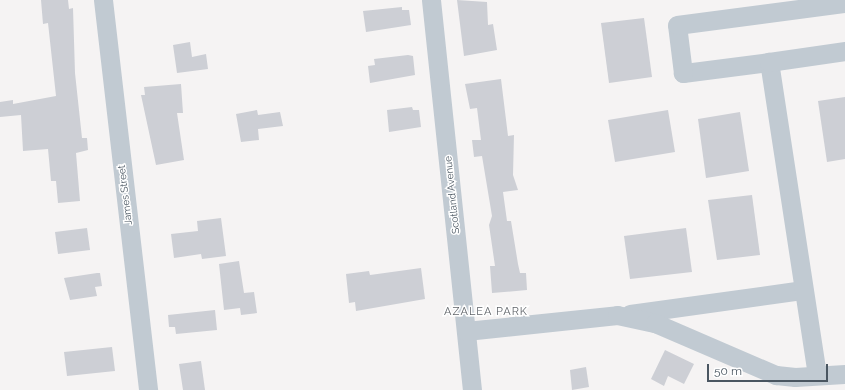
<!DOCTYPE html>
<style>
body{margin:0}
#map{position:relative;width:845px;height:390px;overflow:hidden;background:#f5f3f3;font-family:Raleway,sans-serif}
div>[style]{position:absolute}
.building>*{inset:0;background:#cdcfd5}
.minor>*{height:19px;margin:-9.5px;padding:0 9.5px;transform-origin:9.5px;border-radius:9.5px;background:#c1cad2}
span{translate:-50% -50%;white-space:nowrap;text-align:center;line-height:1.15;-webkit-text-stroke:3px #fff;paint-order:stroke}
.street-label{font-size:10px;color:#4a5661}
.neighbourhood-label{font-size:11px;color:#5f6368;letter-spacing:1px}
.scale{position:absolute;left:707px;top:364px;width:121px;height:18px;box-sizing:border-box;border:2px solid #4a5661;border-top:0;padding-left:5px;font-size:12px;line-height:14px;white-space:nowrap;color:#4a5661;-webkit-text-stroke:3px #fff;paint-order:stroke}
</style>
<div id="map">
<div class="building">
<div style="clip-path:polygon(41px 0,68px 0,69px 9px,73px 8px,75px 73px,82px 138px,87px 138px,88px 150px,76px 153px,80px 201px,58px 203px,56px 181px,51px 181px,48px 149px,23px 151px,21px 115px,0 117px,0 102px,13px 100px,13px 104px,56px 96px,48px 23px,43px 24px)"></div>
<div style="clip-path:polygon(457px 0,487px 2px,488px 25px,493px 24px,497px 50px,464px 56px)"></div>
<div style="clip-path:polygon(402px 7px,402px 10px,409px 10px,411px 25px,366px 32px,363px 11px)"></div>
<div style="clip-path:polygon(644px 18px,652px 77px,609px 83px,601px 23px)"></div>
<div style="clip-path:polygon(190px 42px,192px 57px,206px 54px,208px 69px,177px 73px,173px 45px)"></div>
<div style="clip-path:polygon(408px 55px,413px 56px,415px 75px,370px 83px,368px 66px,375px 65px,374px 59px)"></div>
<div style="clip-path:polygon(501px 79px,508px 136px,514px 135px,513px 175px,518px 190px,503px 192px,507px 221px,511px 221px,518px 264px,520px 273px,526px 273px,527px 290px,492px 293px,490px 266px,495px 266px,489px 225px,492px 216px,482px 156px,474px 157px,472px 140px,481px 140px,477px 108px,470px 109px,465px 84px)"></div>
<div style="clip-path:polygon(181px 84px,183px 113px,177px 113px,184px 160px,156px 165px,141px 95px,145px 95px,144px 87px)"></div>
<div style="clip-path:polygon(845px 97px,845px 159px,827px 162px,818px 101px)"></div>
<div style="clip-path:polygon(412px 107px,413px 110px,419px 110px,421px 127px,389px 132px,387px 110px)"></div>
<div style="clip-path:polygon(257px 110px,258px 115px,280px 112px,283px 126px,258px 129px,259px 140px,241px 142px,236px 114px)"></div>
<div style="clip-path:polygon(668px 110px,675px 152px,615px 162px,608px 120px)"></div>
<div style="clip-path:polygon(740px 112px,749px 171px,706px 178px,698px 119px)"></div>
<div style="clip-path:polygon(752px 195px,760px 255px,717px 260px,708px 200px)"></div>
<div style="clip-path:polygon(221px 218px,226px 256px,202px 259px,201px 254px,174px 258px,171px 234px,198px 231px,197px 221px)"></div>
<div style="clip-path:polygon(87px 228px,90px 250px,58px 254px,55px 232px)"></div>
<div style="clip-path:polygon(686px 228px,692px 272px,630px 279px,624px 236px)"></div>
<div style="clip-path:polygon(239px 261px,244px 293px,254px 292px,257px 313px,241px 315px,240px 308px,224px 310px,219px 264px)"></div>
<div style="clip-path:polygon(421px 268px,425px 299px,356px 311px,355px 302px,349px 303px,346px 274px,369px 271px,370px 275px)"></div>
<div style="clip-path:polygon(97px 273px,100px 273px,102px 286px,95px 287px,97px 296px,70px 300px,64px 278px)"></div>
<div style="clip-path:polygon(215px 310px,217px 330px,176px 334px,175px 327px,169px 327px,168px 315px)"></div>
<div style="clip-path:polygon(112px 347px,115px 371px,67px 376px,64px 352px)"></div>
<div style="clip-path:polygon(665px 350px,694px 364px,684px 384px,668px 376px,664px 386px,651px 379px)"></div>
<div style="clip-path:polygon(201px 361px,205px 390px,183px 390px,179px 364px)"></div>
<div style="clip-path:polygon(586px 367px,589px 387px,572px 390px,570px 370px)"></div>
</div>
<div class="minor">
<div style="left:103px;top:0;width:393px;rotate:83.4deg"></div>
<div style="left:431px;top:0;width:392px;rotate:84deg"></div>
<div style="left:769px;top:62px;width:87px;rotate:172.7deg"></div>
<div style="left:683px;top:73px;width:48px;rotate:-97.1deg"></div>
<div style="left:677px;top:25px;width:169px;rotate:-7.5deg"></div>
<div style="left:630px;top:314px;width:175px;rotate:-7.9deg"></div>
<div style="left:466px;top:331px;width:152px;rotate:-6deg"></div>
<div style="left:617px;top:315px;width:39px;rotate:12deg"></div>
<div style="left:655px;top:323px;width:132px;rotate:23.3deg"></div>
<div style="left:776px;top:375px;width:19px;rotate:6deg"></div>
<div style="left:795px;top:377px;width:50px;rotate:-3.4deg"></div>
<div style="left:817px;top:375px;width:317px;rotate:-98.7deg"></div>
<div style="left:769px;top:62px;width:77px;rotate:-8.2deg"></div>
</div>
<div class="street-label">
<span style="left:125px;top:195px;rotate:-97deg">James Street</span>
<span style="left:452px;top:195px;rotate:-96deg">Scotland Avenue</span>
</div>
<div class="neighbourhood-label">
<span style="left:486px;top:312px">AZALEA PARK</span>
</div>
<div class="scale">50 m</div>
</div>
